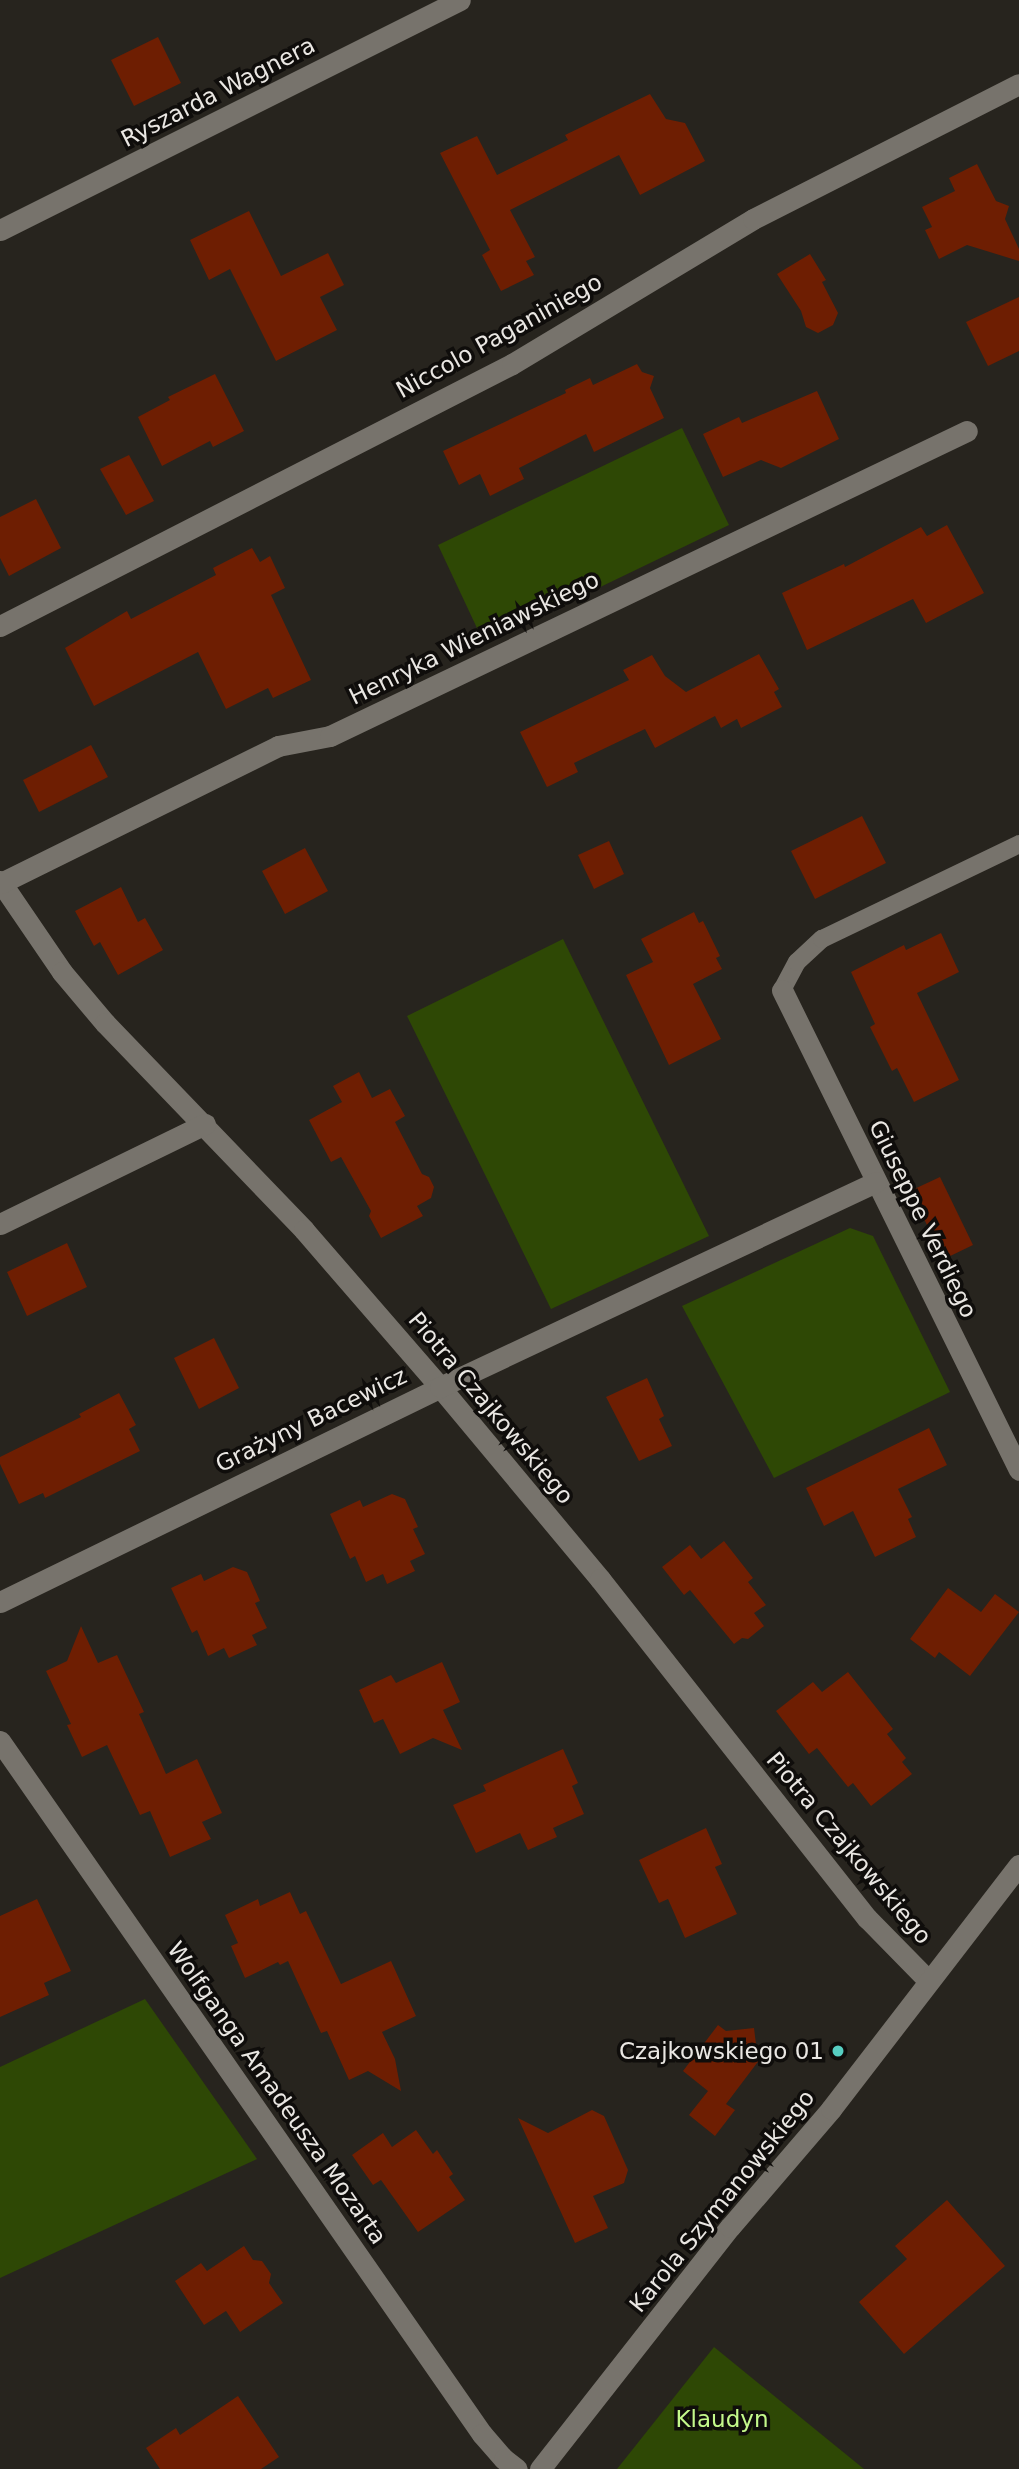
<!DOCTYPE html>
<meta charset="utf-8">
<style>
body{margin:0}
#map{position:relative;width:1019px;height:2469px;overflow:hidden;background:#27241e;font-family:"DejaVu Sans",sans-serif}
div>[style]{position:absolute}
.green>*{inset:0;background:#2e4805}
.building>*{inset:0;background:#6e1e02}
.lane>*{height:18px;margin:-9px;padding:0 9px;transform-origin:9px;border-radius:9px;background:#77736c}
.street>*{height:21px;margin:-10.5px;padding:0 10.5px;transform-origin:10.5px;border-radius:10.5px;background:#77736c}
.dots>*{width:19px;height:19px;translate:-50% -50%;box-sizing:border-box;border:4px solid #0f0d0b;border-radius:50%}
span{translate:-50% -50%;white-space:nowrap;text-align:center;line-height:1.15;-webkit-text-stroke:7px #0f0d0b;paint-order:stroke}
.street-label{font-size:23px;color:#eae7e3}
.poi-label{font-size:23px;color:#eae7e3}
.right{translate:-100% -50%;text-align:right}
.park-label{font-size:23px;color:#c4f88b}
</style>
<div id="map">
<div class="green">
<div style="clip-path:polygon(682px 428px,729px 525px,484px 643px,438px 545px)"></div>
<div style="clip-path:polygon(563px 939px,709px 1236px,551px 1309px,407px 1016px)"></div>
<div style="clip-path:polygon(850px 1228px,873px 1236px,950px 1392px,774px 1478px,682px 1306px)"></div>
<div style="clip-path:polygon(145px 1999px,257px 2159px,0 2278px,0 2067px)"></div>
<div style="clip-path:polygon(714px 2347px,864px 2469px,617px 2469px)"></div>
</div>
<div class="building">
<div style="clip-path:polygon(158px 37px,181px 83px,134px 106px,111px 60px)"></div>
<div style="clip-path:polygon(650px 94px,666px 119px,685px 123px,705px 161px,640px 195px,619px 155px,510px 210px,535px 257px,526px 261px,534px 275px,501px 291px,482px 255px,490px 250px,440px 153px,477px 136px,497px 175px,568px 140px,565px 135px)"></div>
<div style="clip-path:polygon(977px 164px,996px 201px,1009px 206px,1005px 219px,1019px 249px,1019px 261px,967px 245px,939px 259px,925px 230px,932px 227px,922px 207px,955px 191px,949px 178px)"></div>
<div style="clip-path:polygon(249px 211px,281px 276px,328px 253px,344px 285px,320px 297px,337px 330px,276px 361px,230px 269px,209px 280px,190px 240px)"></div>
<div style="clip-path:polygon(810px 254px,826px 280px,822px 282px,838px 313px,833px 325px,818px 333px,806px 327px,801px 311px,777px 274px)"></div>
<div style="clip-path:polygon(1019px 297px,1019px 351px,988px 366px,966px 322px)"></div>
<div style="clip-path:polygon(637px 364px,642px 372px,654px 376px,650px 388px,664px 418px,594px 452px,586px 434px,519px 468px,524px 479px,490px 496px,480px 474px,459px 485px,443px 451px,566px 393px,565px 390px,590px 378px,593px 385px)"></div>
<div style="clip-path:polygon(215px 374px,244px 431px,213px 447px,210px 441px,162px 466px,138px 417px,170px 400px,168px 397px)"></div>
<div style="clip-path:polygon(817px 391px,839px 439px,781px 468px,761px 460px,723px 477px,703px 434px,739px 417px,742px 423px)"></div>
<div style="clip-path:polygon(129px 455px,154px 501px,126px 515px,100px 469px)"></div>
<div style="clip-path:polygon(36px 499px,61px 548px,9px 576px,0 558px,0 517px)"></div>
<div style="clip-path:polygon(947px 525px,984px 593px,926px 623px,913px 599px,807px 650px,782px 593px,844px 564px,845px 567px,921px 527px,927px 536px)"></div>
<div style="clip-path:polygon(252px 548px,260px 562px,270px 556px,285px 588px,271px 595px,311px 680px,273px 698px,268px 688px,226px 709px,198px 652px,94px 706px,65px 648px,127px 611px,131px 619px,216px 575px,213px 568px)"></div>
<div style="clip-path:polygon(759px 654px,779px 689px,774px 692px,782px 707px,741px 728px,737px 719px,721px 728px,715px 716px,655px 748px,645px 729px,574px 763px,578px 772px,547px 787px,520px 732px,629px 680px,623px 670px,652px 655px,665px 676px,686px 692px)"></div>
<div style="clip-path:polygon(91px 745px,108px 777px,39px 812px,23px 780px)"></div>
<div style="clip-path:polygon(862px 816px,886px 863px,815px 899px,791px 851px)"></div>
<div style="clip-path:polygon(609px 841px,624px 874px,594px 889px,578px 855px)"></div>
<div style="clip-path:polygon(305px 848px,328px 891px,285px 914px,262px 871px)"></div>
<div style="clip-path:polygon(121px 887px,138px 922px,145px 918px,163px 950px,118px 975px,100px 942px,94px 946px,75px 911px)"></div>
<div style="clip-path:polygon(694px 912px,699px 923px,703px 921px,720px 956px,716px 958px,722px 969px,693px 984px,721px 1039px,669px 1065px,626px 975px,653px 962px,641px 939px)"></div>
<div style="clip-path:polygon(941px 933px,959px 972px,917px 993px,959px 1080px,914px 1102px,897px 1068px,892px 1071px,870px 1027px,875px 1024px,851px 972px,904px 945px,906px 950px)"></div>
<div style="clip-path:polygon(359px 1072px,372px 1098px,390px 1089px,405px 1116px,395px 1122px,422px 1174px,429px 1177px,434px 1187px,431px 1198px,417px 1206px,423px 1216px,381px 1238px,369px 1216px,371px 1211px,341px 1157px,331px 1162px,309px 1120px,342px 1102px,333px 1086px)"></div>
<div style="clip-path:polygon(940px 1177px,973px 1245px,944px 1259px,910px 1191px)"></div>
<div style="clip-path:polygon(67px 1243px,87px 1287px,27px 1316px,7px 1272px)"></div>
<div style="clip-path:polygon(214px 1338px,239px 1388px,199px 1409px,174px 1358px)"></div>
<div style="clip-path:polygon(647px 1378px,664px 1416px,659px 1419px,672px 1446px,639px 1461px,606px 1397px)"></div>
<div style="clip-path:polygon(119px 1393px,136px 1425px,129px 1429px,140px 1451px,45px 1498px,43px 1493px,19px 1504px,0 1464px,0 1457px,81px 1417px,79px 1414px)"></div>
<div style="clip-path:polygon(929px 1428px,947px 1465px,898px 1489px,912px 1517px,908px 1519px,916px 1537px,875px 1557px,853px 1511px,824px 1526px,806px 1488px)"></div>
<div style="clip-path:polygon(392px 1494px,405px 1499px,418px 1527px,413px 1529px,425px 1554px,410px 1561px,415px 1571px,387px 1584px,383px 1574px,366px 1582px,355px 1556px,350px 1559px,330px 1514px,360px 1500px,363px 1507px)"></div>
<div style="clip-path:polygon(724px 1541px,753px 1578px,748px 1582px,766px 1605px,754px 1613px,764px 1626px,748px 1639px,742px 1638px,734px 1644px,690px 1590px,684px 1595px,662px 1567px,690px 1545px,701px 1559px)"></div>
<div style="clip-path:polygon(233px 1567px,247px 1572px,260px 1601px,255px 1603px,267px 1628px,252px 1635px,257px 1645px,229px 1658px,224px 1648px,208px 1656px,197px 1630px,192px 1633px,171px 1588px,201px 1574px,204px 1581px)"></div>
<div style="clip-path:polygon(948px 1588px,981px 1612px,995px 1594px,1019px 1612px,970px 1676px,939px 1652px,935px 1658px,910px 1639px)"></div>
<div style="clip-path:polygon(81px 1626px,98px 1663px,117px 1655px,144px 1712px,139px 1714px,166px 1774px,197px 1759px,222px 1813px,202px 1822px,211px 1839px,170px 1857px,150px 1811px,140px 1815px,107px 1745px,82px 1757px,67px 1725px,71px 1724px,46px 1671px,67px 1661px)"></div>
<div style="clip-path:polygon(442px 1662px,460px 1702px,443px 1710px,462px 1750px,433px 1738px,400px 1754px,383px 1719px,374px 1723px,359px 1690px,391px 1675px,396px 1683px)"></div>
<div style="clip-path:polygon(848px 1672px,893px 1729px,887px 1734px,906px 1758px,902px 1762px,912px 1774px,871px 1806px,853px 1783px,848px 1787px,817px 1748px,809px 1754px,776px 1711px,813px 1682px,822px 1692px)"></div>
<div style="clip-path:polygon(563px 1749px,578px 1783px,572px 1786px,584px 1814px,553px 1828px,557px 1837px,528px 1850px,520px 1833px,476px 1853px,453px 1805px,486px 1791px,483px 1785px)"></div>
<div style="clip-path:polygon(706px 1828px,722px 1864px,715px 1867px,737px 1914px,685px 1938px,668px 1899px,659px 1903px,639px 1860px)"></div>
<div style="clip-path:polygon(290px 1892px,300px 1914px,306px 1911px,341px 1984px,391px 1961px,416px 2016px,382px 2032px,395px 2059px,401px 2091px,368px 2071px,349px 2080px,327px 2031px,321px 2033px,288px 1961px,280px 1965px,278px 1962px,245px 1978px,231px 1946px,238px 1943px,225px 1915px,258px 1899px,260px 1906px)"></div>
<div style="clip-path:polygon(37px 1899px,71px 1971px,44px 1983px,49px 1995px,0 2017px,0 1916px)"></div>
<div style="clip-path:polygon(718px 2025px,726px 2031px,754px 2028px,756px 2044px,766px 2051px,726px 2104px,735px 2110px,715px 2136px,689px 2115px,708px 2091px,683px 2071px)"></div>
<div style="clip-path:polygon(592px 2110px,604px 2116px,628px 2170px,624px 2183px,593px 2196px,608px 2228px,575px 2243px,518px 2118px,548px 2133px)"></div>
<div style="clip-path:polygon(416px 2130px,433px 2154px,437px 2150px,453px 2174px,449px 2177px,465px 2200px,418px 2232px,381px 2180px,373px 2185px,352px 2155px,383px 2133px,392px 2147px)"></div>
<div style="clip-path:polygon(947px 2200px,1005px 2266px,904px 2354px,859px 2302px,907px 2259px,895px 2246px)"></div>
<div style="clip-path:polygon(244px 2246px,253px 2260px,262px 2261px,271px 2274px,269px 2283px,283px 2303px,240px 2332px,226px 2311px,204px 2325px,175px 2281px,201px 2263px,207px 2271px)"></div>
<div style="clip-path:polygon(238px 2396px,279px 2457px,261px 2469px,160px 2469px,146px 2448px,176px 2428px,180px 2435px)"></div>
</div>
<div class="lane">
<div style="left:782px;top:990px;width:32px;rotate:-62deg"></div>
<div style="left:797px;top:962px;width:34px;rotate:-43deg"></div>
<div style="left:822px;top:939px;width:219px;rotate:-25.7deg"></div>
</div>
<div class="street">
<div style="left:0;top:230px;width:514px;rotate:-26.57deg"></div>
<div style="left:0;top:626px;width:575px;rotate:-27.1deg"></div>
<div style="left:512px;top:364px;width:281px;rotate:-31deg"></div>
<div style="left:753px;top:219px;width:298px;rotate:-26.9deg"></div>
<div style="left:0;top:881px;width:110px;rotate:55.7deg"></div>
<div style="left:62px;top:972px;width:67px;rotate:49.9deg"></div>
<div style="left:105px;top:1023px;width:287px;rotate:46.1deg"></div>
<div style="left:304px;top:1230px;width:208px;rotate:49.1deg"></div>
<div style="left:440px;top:1387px;width:250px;rotate:50.2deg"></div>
<div style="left:600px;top:1579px;width:432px;rotate:51.8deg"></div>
<div style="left:867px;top:1918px;width:88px;rotate:45.5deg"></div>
<div style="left:1px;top:883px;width:309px;rotate:-26.3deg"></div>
<div style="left:278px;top:746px;width:53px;rotate:-10.9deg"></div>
<div style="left:330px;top:736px;width:706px;rotate:-25.59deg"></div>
<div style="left:782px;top:990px;width:535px;rotate:63.72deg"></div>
<div style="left:0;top:1224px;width:228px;rotate:-26deg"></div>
<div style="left:0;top:1602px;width:490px;rotate:-26deg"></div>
<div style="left:440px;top:1387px;width:481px;rotate:-25.2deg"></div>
<div style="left:0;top:1741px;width:844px;rotate:55.18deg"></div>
<div style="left:482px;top:2434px;width:33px;rotate:49deg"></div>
<div style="left:504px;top:2459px;width:16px;rotate:38deg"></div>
<div style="left:540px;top:2469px;width:308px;rotate:-51.9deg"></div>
<div style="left:730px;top:2227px;width:155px;rotate:-49.4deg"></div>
<div style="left:831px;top:2109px;width:308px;rotate:-52.4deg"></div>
</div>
<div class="dots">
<div style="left:838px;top:2051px;background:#57cec2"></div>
</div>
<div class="street-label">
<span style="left:218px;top:92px;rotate:-27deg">Ryszarda Wagnera</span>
<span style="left:499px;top:336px;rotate:-29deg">Niccolo Paganiniego</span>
<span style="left:474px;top:638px;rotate:-26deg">Henryka Wieniawskiego</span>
<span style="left:923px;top:1219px;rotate:64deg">Giuseppe Verdiego</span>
<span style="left:491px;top:1408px;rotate:50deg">Piotra Czajkowskiego</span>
<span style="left:311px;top:1420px;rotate:-26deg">Grażyny Bacewicz</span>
<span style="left:849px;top:1848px;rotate:50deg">Piotra Czajkowskiego</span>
<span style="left:277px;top:2093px;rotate:55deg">Wolfganga Amadeusza Mozarta</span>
<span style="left:722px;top:2201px;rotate:-51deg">Karola Szymanowskiego</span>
</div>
<div class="poi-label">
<span class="right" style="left:824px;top:2051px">Czajkowskiego 01</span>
</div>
<div class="park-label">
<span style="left:722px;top:2419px">Klaudyn</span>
</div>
</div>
